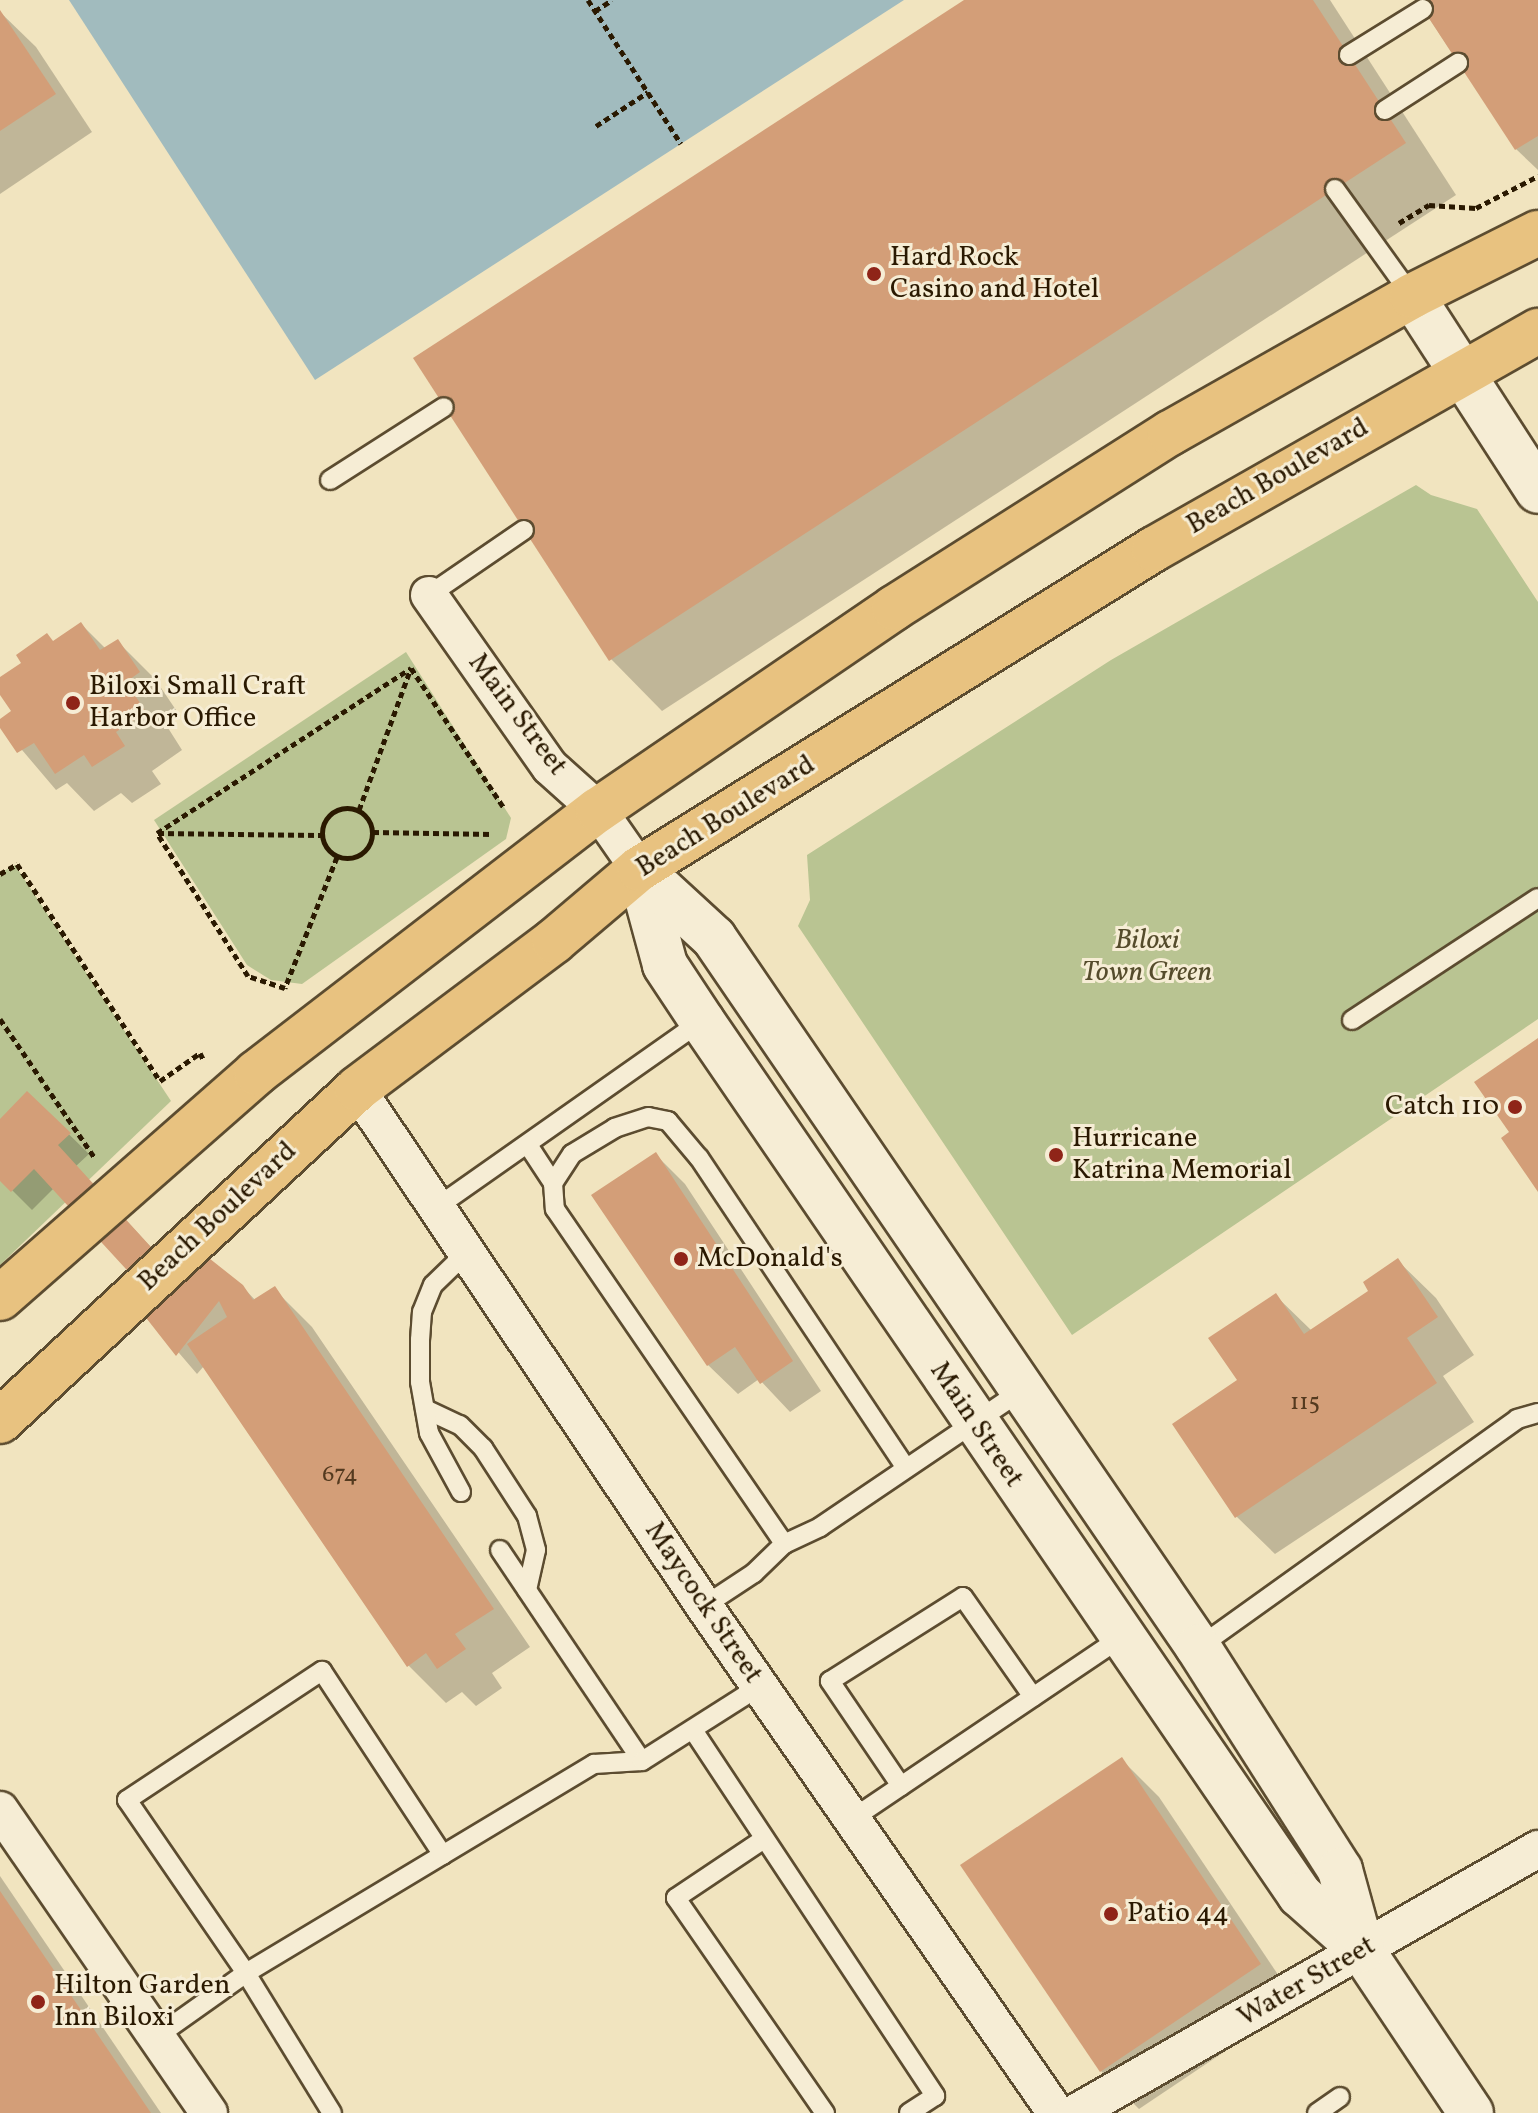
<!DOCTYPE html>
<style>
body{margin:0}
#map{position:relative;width:1538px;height:2113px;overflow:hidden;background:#f1e4bf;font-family:Vollkorn,serif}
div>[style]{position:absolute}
.green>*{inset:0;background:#b9c492}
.water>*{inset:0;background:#a1bbbe}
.shadow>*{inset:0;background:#0003}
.building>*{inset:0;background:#d39e78}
.path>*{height:5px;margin-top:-2.5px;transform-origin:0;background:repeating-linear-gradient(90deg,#2a1901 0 6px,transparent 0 10px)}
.path>.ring{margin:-2.5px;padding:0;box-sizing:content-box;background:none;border:5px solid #2a1901;border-radius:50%}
.roads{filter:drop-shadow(2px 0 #5c4c30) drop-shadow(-2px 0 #5c4c30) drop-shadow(0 2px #5c4c30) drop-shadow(0 -2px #5c4c30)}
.service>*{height:18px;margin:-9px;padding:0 9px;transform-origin:9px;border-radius:9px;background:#f6edd5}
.minor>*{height:36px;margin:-18px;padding:0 18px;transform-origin:18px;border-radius:18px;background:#f6edd5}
.tertiary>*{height:44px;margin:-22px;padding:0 22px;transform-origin:22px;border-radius:22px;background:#f6edd5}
.primary>*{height:44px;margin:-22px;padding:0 22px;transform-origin:22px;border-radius:22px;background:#e8c280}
.dots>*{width:22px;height:22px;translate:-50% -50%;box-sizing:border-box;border:4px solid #f6edd5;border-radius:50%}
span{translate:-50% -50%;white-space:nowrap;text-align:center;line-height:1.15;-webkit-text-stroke:6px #f6edd5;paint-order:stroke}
.number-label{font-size:24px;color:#543a1f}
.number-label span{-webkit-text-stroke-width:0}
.poi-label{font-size:28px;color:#2a1901}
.left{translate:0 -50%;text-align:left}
.right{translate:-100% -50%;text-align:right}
.street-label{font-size:28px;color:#2a1901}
.park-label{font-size:28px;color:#554c2c;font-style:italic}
</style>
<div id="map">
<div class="green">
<div style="clip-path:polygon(1416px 485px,1431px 495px,1477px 509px,1538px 602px,1538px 1019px,1072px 1335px,798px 926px,810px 900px,807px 855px,1111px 660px)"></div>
<div style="clip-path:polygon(406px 652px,511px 818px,506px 839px,302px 984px,271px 980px,247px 965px,154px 820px)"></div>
<div style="clip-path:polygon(15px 865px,171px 1101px,0 1265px,0 873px)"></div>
</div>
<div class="water">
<div style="clip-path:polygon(69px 0,904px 0,315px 380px)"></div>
</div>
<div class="shadow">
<div style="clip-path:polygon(968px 0,1330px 0,1456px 195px,662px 711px,611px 659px)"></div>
<div style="clip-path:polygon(1417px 0,1538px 0,1538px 170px,1516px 149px)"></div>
<div style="clip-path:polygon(0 12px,36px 47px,92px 132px,0 194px)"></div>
<div style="clip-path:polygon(81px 624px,106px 649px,117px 641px,155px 679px,176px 710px,163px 720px,182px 750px,152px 771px,161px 784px,132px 803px,121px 793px,94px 811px,67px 783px,56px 790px,0 724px,14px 712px,0 691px,0 679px)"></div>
<div style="clip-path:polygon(27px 1093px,89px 1154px,76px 1166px,172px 1270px,242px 1286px,256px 1301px,274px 1289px,312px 1327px,530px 1647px,492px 1673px,502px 1688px,476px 1706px,462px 1692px,446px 1703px,408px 1665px,204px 1366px,197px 1374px,138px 1305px,150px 1293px,54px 1188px,32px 1210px,0 1178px,0 1122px)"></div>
<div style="clip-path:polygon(656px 1155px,685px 1184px,821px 1391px,790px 1412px,759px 1379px,738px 1394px,708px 1365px)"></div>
<div style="clip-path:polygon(1398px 1261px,1436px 1298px,1474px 1355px,1443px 1376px,1474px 1422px,1275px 1554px,1237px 1517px,1175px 1425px,1240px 1381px,1276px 1296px,1312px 1331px,1371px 1291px)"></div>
<div style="clip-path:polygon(1121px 1759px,1159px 1797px,1297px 2003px,1139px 2109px,1101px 2071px)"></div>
<div style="clip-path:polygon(0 1876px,161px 2113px,0 2113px)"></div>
</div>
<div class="building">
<div style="clip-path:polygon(964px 0,1313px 0,1406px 143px,609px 661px,413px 358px)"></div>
<div style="clip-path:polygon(1417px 0,1538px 0,1538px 136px,1515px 150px)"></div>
<div style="clip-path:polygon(0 10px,56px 94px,0 131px)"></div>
<div style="clip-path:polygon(81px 622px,100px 650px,118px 639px,140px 672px,126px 682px,146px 712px,116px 732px,125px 746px,92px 767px,84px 755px,55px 774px,34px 743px,17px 753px,0 728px,0 719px,11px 711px,0 695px,0 677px,21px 663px,16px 655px,47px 633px,53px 641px)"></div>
<div style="clip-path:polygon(1538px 1038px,1538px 1192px,1501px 1138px,1509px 1132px,1474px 1082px)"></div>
<div style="clip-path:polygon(27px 1091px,71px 1133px,58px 1145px,171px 1269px,195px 1247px,243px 1285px,253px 1300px,275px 1286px,494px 1609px,455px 1634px,466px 1649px,437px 1669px,426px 1653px,407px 1667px,187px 1344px,227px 1317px,219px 1301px,176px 1356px,136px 1305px,148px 1293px,34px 1169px,11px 1192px,0 1181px,0 1119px)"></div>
<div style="clip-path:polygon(656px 1152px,793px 1361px,760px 1384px,735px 1347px,707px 1366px,591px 1195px)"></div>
<div style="clip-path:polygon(1398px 1258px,1438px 1317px,1407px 1338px,1437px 1383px,1235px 1518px,1172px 1424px,1237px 1380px,1208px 1338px,1276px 1293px,1304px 1334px,1368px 1291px,1363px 1282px)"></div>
<div style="clip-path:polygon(1122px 1757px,1261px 1964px,1100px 2072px,960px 1865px)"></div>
<div style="clip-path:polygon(0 1891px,151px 2113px,0 2113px)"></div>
</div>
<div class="path">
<div style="left:588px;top:0;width:171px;rotate:57.1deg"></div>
<div style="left:595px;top:11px;width:20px;rotate:-33deg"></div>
<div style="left:596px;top:126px;width:62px;rotate:-33.2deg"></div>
<div style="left:1399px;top:223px;width:35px;rotate:-31deg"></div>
<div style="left:1429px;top:205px;width:47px;rotate:3.7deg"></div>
<div style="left:1476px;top:208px;width:70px;rotate:-27.3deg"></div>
<div class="ring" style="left:322px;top:808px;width:45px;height:45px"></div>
<div style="left:359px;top:810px;width:151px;rotate:-69.9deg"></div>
<div style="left:373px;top:832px;width:119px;rotate:1deg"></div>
<div style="left:158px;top:833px;width:163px;rotate:0.7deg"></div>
<div style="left:337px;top:857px;width:141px;rotate:111.7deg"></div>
<div style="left:285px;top:988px;width:39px;rotate:-162deg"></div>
<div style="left:248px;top:976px;width:169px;rotate:-122.5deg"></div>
<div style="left:157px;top:833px;width:303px;rotate:-33deg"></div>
<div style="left:411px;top:668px;width:168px;rotate:56.4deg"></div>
<div style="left:0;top:874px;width:20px;rotate:-30deg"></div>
<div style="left:17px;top:864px;width:260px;rotate:56.6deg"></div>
<div style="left:160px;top:1081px;width:49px;rotate:-35deg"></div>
<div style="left:200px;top:1053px;width:7px;rotate:63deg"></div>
<div style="left:0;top:1019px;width:167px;rotate:55.7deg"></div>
</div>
<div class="roads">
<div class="service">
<div style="left:1349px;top:55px;width:87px;rotate:-31.9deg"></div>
<div style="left:1385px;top:110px;width:87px;rotate:-32.8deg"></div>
<div style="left:1335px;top:189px;width:132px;rotate:54.3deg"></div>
<div style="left:330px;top:480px;width:135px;rotate:-32.6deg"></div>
<div style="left:429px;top:595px;width:115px;rotate:-34.4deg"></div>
<div style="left:1352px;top:1020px;width:222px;rotate:-33.3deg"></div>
<div style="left:528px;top:1145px;width:45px;rotate:56.7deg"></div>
<div style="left:437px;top:1207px;width:324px;rotate:-35.1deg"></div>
<div style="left:425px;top:1409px;width:38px;rotate:25deg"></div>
<div style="left:460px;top:1425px;width:33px;rotate:45deg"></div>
<div style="left:483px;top:1448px;width:81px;rotate:57.1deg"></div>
<div style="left:527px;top:1516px;width:35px;rotate:75deg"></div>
<div style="left:536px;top:1550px;width:41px;rotate:102.7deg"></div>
<div style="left:906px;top:1468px;width:373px;rotate:-123.7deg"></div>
<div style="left:699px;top:1158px;width:48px;rotate:-130deg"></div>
<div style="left:668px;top:1121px;width:20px;rotate:-169deg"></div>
<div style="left:648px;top:1117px;width:35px;rotate:162deg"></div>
<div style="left:615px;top:1128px;width:50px;rotate:148.8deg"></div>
<div style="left:572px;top:1154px;width:35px;rotate:123deg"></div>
<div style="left:553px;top:1183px;width:26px;rotate:86deg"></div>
<div style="left:555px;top:1209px;width:406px;rotate:55.6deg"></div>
<div style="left:784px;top:1544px;width:40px;rotate:-25deg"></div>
<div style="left:820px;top:1527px;width:244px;rotate:-34.1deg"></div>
<div style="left:461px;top:1492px;width:67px;rotate:-118.5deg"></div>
<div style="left:429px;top:1433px;width:52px;rotate:-100deg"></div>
<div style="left:420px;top:1382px;width:42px;rotate:-90deg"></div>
<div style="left:420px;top:1340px;width:28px;rotate:-86deg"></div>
<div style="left:422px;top:1312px;width:29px;rotate:-68deg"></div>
<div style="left:433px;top:1285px;width:47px;rotate:-44.1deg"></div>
<div style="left:500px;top:1550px;width:254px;rotate:56.1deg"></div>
<div style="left:704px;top:1606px;width:60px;rotate:-33.4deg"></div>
<div style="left:754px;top:1573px;width:42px;rotate:-44deg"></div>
<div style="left:1199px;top:1647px;width:391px;rotate:-35.6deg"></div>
<div style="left:1517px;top:1419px;width:22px;rotate:-16deg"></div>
<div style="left:693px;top:1730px;width:439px;rotate:56.5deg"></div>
<div style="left:935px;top:2096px;width:31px;rotate:147deg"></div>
<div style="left:901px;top:1786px;width:127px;rotate:-124.1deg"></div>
<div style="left:830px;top:1681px;width:157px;rotate:-32.3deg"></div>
<div style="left:963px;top:1597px;width:122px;rotate:55deg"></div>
<div style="left:852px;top:1819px;width:326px;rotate:-34deg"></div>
<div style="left:764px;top:1839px;width:106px;rotate:146.2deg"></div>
<div style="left:676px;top:1898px;width:262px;rotate:55.3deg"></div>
<div style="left:156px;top:2037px;width:110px;rotate:-35.4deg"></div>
<div style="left:246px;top:1973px;width:406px;rotate:-31deg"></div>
<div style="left:594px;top:1764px;width:48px;rotate:-3.6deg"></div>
<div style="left:642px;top:1761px;width:140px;rotate:-32.4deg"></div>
<div style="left:332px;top:2113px;width:164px;rotate:-121.6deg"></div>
<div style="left:246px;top:1973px;width:210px;rotate:-124.5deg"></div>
<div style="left:127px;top:1800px;width:234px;rotate:-33.5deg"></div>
<div style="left:322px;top:1671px;width:220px;rotate:56.7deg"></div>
<div style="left:1317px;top:2113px;width:28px;rotate:-35deg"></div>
</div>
<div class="minor">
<div style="left:429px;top:595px;width:210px;rotate:54.9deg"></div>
<div style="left:550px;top:767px;width:64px;rotate:41.9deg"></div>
<div style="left:598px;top:810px;width:72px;rotate:55.2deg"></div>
<div style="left:357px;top:1089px;width:623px;rotate:56.13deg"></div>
<div style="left:704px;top:1606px;width:617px;rotate:55.23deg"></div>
<div style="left:0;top:1810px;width:368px;rotate:55.4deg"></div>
<div style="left:1075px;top:2113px;width:533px;rotate:-29.69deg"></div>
</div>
<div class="tertiary">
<div style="left:1412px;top:296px;width:232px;rotate:57.1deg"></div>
<div style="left:639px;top:869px;width:99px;rotate:74.8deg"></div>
<div style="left:665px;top:965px;width:67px;rotate:56.5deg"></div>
<div style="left:702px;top:1021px;width:1059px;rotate:55.62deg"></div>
<div style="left:1300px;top:1895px;width:83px;rotate:41.6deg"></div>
<div style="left:1362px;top:1950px;width:196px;rotate:56.2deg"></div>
<div style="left:639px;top:869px;width:102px;rotate:42.6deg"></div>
<div style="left:714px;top:938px;width:858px;rotate:55.68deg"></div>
<div style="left:1198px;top:1647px;width:264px;rotate:57.5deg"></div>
<div style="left:1340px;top:1870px;width:83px;rotate:74.6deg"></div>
</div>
<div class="primary">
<div style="left:0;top:1298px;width:341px;rotate:-41.3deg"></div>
<div style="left:256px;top:1073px;width:431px;rotate:-37.6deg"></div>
<div style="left:598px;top:810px;width:358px;rotate:-34.3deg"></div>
<div style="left:894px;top:608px;width:327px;rotate:-32.4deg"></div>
<div style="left:1170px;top:433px;width:278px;rotate:-29.5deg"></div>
<div style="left:1412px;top:296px;width:141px;rotate:-26.6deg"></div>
<div style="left:0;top:1421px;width:488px;rotate:-42.9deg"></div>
<div style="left:357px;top:1089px;width:246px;rotate:-36.9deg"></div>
<div style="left:554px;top:941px;width:111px;rotate:-40.3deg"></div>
<div style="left:639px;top:869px;width:606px;rotate:-31.86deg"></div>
<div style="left:1154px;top:549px;width:442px;rotate:-29.6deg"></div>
</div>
</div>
<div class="dots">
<div style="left:874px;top:274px;background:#8f2418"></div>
<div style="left:73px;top:703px;background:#8f2418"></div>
<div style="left:1515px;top:1107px;background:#8f2418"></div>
<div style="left:1056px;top:1155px;background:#8f2418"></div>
<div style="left:681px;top:1259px;background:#8f2418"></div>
<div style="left:1111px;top:1914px;background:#8f2418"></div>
<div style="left:38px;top:2002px;background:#8f2418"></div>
</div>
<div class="number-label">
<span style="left:1305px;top:1404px">115</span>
<span style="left:340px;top:1476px">674</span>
</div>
<div class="poi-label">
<span class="left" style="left:890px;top:274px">Hard Rock<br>Casino and Hotel</span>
<span class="left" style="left:89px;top:703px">Biloxi Small Craft<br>Harbor Office</span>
<span class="right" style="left:1499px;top:1107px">Catch 110</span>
<span class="left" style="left:1072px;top:1155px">Hurricane<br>Katrina Memorial</span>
<span class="left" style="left:697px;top:1259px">McDonald's</span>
<span class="left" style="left:1127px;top:1914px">Patio 44</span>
<span class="left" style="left:54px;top:2002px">Hilton Garden<br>Inn Biloxi</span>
</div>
<div class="street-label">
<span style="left:1278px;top:477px;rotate:-30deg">Beach Boulevard</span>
<span style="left:517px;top:715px;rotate:53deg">Main Street</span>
<span style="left:726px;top:817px;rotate:-32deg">Beach Boulevard</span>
<span style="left:218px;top:1217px;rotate:-43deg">Beach Boulevard</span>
<span style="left:976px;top:1425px;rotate:56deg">Main Street</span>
<span style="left:703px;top:1603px;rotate:56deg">Maycock Street</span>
<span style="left:1307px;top:1982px;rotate:-30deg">Water Street</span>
</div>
<div class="park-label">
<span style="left:1147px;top:957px">Biloxi<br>Town Green</span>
</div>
</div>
